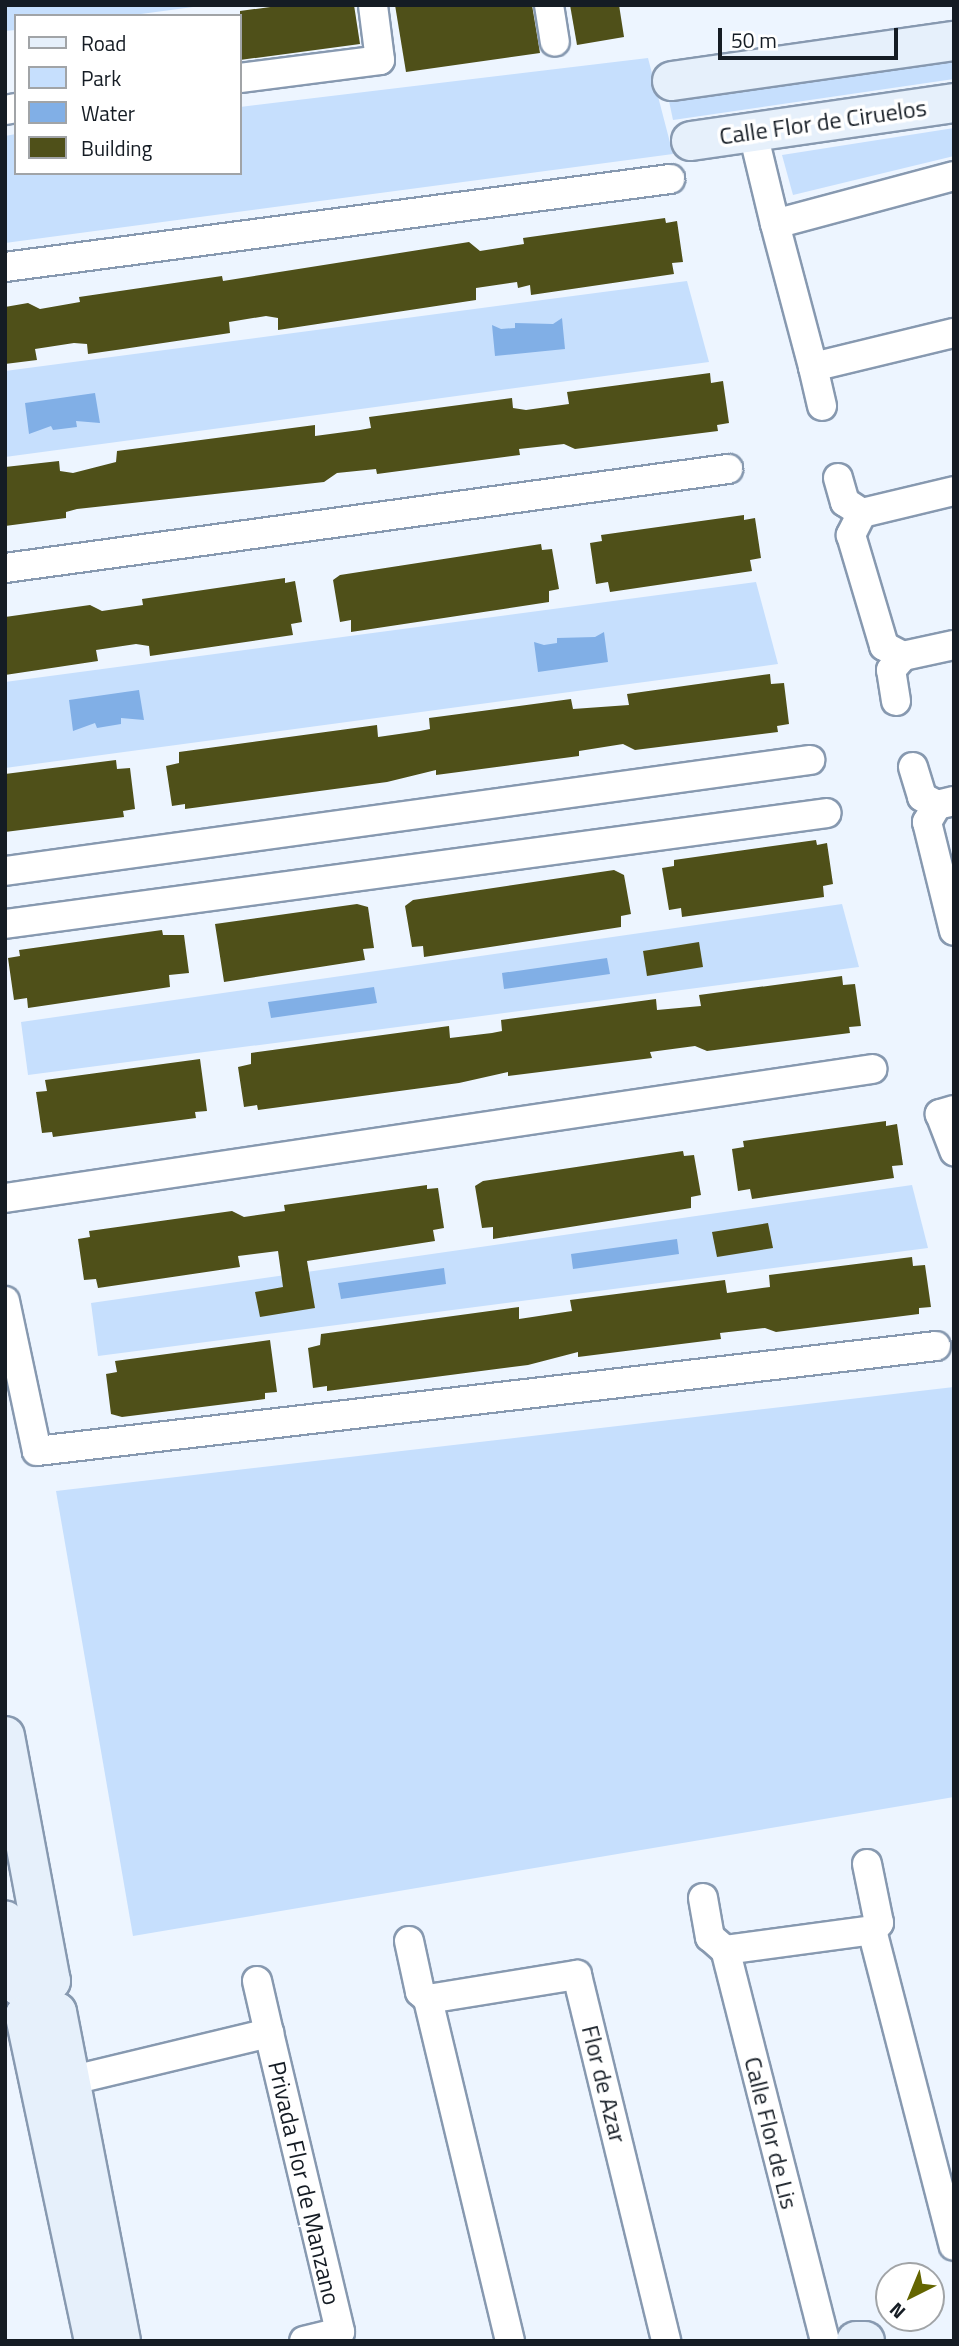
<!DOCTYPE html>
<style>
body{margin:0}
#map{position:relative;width:959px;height:2346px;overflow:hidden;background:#edf5ff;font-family:"Titillium Web",sans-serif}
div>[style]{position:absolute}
.green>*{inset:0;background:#c6dffd}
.water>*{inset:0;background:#81afe6}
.building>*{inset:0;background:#4f5019}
.roads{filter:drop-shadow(2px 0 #8799b0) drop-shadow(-2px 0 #8799b0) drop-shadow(0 2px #8799b0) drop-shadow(0 -2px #8799b0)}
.street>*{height:28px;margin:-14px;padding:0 14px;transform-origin:14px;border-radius:14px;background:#fff}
.secondary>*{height:38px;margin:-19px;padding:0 19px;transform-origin:19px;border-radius:19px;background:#e6f0fb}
span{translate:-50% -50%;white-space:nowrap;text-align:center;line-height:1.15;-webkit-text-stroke:7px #fff;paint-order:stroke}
.street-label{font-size:24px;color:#151c24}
.frame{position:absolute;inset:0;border:7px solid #151c24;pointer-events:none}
.legend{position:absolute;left:14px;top:14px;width:228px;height:161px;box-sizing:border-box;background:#fff;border:2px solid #a1a4a7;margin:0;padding:9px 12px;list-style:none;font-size:21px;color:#151c24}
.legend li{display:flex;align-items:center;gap:14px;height:35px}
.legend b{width:35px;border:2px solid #a1a4a7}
.north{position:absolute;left:875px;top:2262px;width:70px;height:70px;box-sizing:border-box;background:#fff;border:2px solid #a1a4a7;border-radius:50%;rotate:223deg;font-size:19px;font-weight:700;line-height:28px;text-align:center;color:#151c24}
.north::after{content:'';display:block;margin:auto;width:24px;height:32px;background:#646500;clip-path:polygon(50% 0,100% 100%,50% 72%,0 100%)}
.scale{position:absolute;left:718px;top:28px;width:180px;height:32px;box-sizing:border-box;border:4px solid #151c24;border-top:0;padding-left:9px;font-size:21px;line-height:24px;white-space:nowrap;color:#151c24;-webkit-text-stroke:5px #fff;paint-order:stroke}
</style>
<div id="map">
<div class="green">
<div style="clip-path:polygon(5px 5px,208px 5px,126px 16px,16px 16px,16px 30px,5px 31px)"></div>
<div style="clip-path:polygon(648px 58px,673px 154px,5px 243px,5px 136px,16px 134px,16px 173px,240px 173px,240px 107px)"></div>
<div style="clip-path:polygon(954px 62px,954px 79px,673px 120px,669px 101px)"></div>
<div style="clip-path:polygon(954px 128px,954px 156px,793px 195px,782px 155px)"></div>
<div style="clip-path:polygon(687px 281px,709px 362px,5px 457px,5px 371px)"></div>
<div style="clip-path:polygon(756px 582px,778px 664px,5px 768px,5px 682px)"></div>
<div style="clip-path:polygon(842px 904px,859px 967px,28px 1075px,21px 1022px)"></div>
<div style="clip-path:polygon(912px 1185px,928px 1248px,98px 1356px,91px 1303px)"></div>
<div style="clip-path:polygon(954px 1387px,954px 1797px,133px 1936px,56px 1491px)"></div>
</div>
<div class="water">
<div style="clip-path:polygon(562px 318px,565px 349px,495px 356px,492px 325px,501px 329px,515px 328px,515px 323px,553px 324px)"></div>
<div style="clip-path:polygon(95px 393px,100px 423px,76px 421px,77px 427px,53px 430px,51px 426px,29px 434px,25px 403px)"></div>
<div style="clip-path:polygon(604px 632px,608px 662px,538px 672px,534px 642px,544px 645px,557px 643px,557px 638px,595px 637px)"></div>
<div style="clip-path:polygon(139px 690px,144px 720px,121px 718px,121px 724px,97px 728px,95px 723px,73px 731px,69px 700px)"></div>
<div style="clip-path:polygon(607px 958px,610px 974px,504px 989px,502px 973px)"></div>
<div style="clip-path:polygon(374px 987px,377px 1003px,271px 1018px,268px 1002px)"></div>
<div style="clip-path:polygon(677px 1239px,679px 1254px,573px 1269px,571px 1254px)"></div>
<div style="clip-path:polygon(444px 1268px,446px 1284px,341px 1299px,338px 1283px)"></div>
</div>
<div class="building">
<div style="clip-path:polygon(285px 5px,354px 5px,360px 44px,240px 60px,240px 11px)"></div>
<div style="clip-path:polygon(395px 5px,532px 5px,540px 53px,406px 72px)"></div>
<div style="clip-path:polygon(570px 5px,619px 5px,624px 37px,577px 45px)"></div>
<div style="clip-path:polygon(665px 218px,666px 223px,677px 221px,683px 262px,672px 263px,674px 274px,531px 295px,530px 285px,518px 288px,517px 282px,476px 288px,476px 300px,278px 330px,278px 318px,266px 316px,229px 322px,230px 333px,123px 349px,88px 354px,87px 344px,74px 343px,35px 349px,37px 360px,5px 364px,5px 307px,28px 303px,40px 309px,80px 302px,79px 297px,222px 276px,223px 281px,469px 242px,480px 251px,524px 244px,523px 238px)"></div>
<div style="clip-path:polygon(710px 373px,711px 383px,723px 381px,729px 423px,717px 425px,718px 431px,575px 449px,564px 444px,519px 449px,520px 455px,377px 474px,376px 469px,337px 473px,324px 482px,77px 509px,66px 512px,66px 518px,5px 526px,5px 467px,59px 461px,60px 471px,73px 473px,116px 462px,117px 451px,315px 425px,315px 436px,360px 430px,371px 428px,369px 417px,512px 398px,513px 408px,526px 410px,569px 404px,567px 392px)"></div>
<div style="clip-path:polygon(744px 515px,744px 520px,755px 518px,761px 558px,750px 560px,752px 571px,610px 592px,608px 582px,596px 584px,590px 543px,602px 541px,601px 535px)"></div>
<div style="clip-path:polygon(541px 544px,542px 550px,552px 549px,559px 589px,549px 591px,549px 602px,351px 632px,351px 620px,340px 622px,333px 580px,340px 575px)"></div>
<div style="clip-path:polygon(285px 578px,285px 583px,295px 581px,302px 622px,291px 624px,293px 635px,150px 656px,149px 646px,136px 644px,96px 650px,98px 661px,5px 675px,5px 617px,90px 605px,102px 611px,143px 605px,142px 599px)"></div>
<div style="clip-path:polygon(770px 674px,771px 684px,784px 683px,789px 724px,777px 726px,778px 732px,635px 750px,623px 744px,579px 751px,579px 756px,436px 775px,436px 770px,387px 782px,185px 809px,185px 804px,172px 806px,166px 766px,179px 763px,179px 752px,377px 725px,378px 737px,420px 731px,430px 729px,429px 718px,571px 699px,573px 709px,629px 705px,627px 694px)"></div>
<div style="clip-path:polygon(116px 760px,117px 769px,130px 768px,135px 809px,123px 811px,124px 817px,5px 832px,5px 774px)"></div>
<div style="clip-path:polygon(816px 840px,817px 845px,827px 843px,833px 884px,823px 886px,824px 897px,682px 917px,681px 908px,669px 910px,662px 868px,674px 866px,674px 860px)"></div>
<div style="clip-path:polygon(614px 870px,624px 875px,631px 914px,621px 916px,621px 927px,424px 957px,423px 946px,412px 947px,405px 906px,413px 900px)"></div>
<div style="clip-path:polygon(357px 904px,368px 907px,374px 948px,363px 949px,365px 960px,224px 982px,215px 924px)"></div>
<div style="clip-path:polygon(162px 930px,163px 935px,184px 935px,189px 973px,169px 975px,170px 987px,28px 1008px,27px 998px,14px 1000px,8px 958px,20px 956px,19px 950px)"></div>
<div style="clip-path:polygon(699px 942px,703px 967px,647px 976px,643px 951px)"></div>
<div style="clip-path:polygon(842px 976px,843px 985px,855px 984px,861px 1026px,849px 1027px,850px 1033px,707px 1051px,695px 1046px,650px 1052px,652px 1058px,508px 1076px,508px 1072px,459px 1083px,258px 1110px,257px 1105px,244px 1107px,238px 1067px,251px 1064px,251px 1053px,449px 1026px,450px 1038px,492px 1033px,502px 1031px,501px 1020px,656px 999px,657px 1010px,701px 1006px,699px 995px)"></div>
<div style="clip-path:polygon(200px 1059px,207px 1111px,195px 1112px,196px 1118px,53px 1137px,52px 1132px,42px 1133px,36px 1092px,47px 1091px,45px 1080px)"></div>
<div style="clip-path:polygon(886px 1121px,886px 1126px,897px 1124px,903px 1165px,892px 1166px,894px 1178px,752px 1199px,750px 1189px,738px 1191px,732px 1149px,744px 1147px,743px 1141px)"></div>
<div style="clip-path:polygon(683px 1151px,684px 1156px,694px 1155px,701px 1195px,691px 1197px,691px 1208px,493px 1239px,493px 1227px,482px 1228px,475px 1186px,483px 1181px)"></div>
<div style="clip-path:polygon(427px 1185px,427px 1189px,438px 1188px,444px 1228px,433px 1230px,435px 1241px,307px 1261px,315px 1308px,260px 1317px,255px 1292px,283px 1287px,278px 1251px,238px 1256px,240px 1267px,98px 1288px,96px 1279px,84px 1280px,78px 1239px,90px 1237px,89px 1231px,232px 1211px,244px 1217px,285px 1211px,284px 1205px)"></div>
<div style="clip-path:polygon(768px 1223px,773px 1248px,717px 1257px,712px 1232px)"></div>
<div style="clip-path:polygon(912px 1257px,913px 1266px,925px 1265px,931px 1307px,919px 1308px,919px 1314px,776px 1332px,765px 1328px,720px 1333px,721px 1339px,578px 1357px,578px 1352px,528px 1365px,327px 1391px,327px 1386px,313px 1388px,308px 1348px,320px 1345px,321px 1334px,519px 1307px,519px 1319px,572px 1311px,570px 1300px,725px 1280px,727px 1293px,770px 1287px,769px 1275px)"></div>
<div style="clip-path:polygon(270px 1340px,277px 1392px,265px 1393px,265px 1399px,122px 1417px,111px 1414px,106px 1374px,117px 1372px,115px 1361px)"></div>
</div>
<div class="roads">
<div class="street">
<div style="left:549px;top:5px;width:37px;rotate:81deg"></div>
<div style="left:240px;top:78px;width:141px;rotate:-7.3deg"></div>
<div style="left:380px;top:60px;width:55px;rotate:-97.3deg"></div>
<div style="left:5px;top:110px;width:11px;rotate:-10deg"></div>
<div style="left:753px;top:133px;width:94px;rotate:76.4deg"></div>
<div style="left:954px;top:176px;width:185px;rotate:165deg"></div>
<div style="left:775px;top:224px;width:148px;rotate:75.1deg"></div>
<div style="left:813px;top:367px;width:145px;rotate:-13.6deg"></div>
<div style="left:5px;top:267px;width:671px;rotate:-7.54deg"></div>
<div style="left:813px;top:367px;width:40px;rotate:77deg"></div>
<div style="left:838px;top:478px;width:25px;rotate:74deg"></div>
<div style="left:845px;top:502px;width:20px;rotate:33deg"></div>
<div style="left:954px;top:491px;width:95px;rotate:166.6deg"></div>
<div style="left:862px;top:513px;width:25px;rotate:117deg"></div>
<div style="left:851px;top:535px;width:116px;rotate:73.4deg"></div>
<div style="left:884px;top:646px;width:21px;rotate:28deg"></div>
<div style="left:903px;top:656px;width:52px;rotate:-12.2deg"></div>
<div style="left:5px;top:568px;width:730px;rotate:-7.8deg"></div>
<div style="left:896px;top:701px;width:31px;rotate:-99deg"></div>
<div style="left:891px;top:670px;width:18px;rotate:-49deg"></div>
<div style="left:913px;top:767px;width:31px;rotate:73deg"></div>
<div style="left:922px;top:797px;width:17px;rotate:28deg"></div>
<div style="left:954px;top:801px;width:17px;rotate:167deg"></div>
<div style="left:937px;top:805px;width:20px;rotate:120deg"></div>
<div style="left:927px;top:822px;width:112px;rotate:76.1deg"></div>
<div style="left:5px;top:871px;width:813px;rotate:-7.85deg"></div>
<div style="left:5px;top:924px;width:829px;rotate:-7.69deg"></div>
<div style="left:954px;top:1110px;width:15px;rotate:164deg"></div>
<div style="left:940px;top:1114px;width:40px;rotate:69deg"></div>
<div style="left:5px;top:1198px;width:877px;rotate:-8.46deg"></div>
<div style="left:5px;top:1301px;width:153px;rotate:78deg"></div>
<div style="left:37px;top:1451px;width:905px;rotate:-6.66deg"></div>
<div style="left:867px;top:1864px;width:60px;rotate:78.5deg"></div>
<div style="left:879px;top:1923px;width:10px;rotate:135deg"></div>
<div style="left:703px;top:1898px;width:40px;rotate:80deg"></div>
<div style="left:710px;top:1937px;width:20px;rotate:41deg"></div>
<div style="left:409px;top:1941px;width:52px;rotate:77.8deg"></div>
<div style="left:420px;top:1992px;width:11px;rotate:41deg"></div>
<div style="left:257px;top:1981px;width:53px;rotate:77deg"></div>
<div style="left:73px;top:2080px;width:202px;rotate:-13.5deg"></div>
<div style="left:269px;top:2033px;width:307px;rotate:76.6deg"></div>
<div style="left:340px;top:2332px;width:37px;rotate:166deg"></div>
<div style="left:510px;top:2341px;width:352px;rotate:-103.5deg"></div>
<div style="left:428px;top:1999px;width:151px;rotate:-9.2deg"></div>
<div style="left:577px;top:1975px;width:377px;rotate:76.3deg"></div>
<div style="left:825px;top:2341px;width:404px;rotate:-104.3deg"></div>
<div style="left:725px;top:1950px;width:148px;rotate:-7.7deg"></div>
<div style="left:872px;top:1930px;width:326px;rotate:75.5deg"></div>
</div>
<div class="secondary">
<div style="left:672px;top:81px;width:285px;rotate:-8.1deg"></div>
<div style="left:691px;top:141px;width:266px;rotate:-8.2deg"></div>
<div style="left:5px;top:1736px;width:249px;rotate:79.4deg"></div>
<div style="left:51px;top:1981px;width:32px;rotate:171deg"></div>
<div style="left:19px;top:1986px;width:67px;rotate:-102deg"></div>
<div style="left:94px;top:2341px;width:333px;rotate:-102deg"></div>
<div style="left:25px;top:2015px;width:32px;rotate:-5deg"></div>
<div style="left:57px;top:2012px;width:335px;rotate:79deg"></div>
<div style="left:856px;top:2341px;width:9px"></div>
</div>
</div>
<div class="street-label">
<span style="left:823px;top:122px;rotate:-8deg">Calle Flor de Ciruelos</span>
<span style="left:604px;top:2084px;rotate:76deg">Flor de Azar</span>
<span style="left:771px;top:2133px;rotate:76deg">Calle Flor de Lis</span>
<span style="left:304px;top:2183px;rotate:77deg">Privada Flor de Manzano</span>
</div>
<div class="frame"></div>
<ul class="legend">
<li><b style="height:9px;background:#e6f0fb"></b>Road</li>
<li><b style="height:19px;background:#c6dffd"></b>Park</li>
<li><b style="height:19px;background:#81afe6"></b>Water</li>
<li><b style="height:19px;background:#4f5019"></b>Building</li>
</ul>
<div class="north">N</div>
<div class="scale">50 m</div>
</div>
